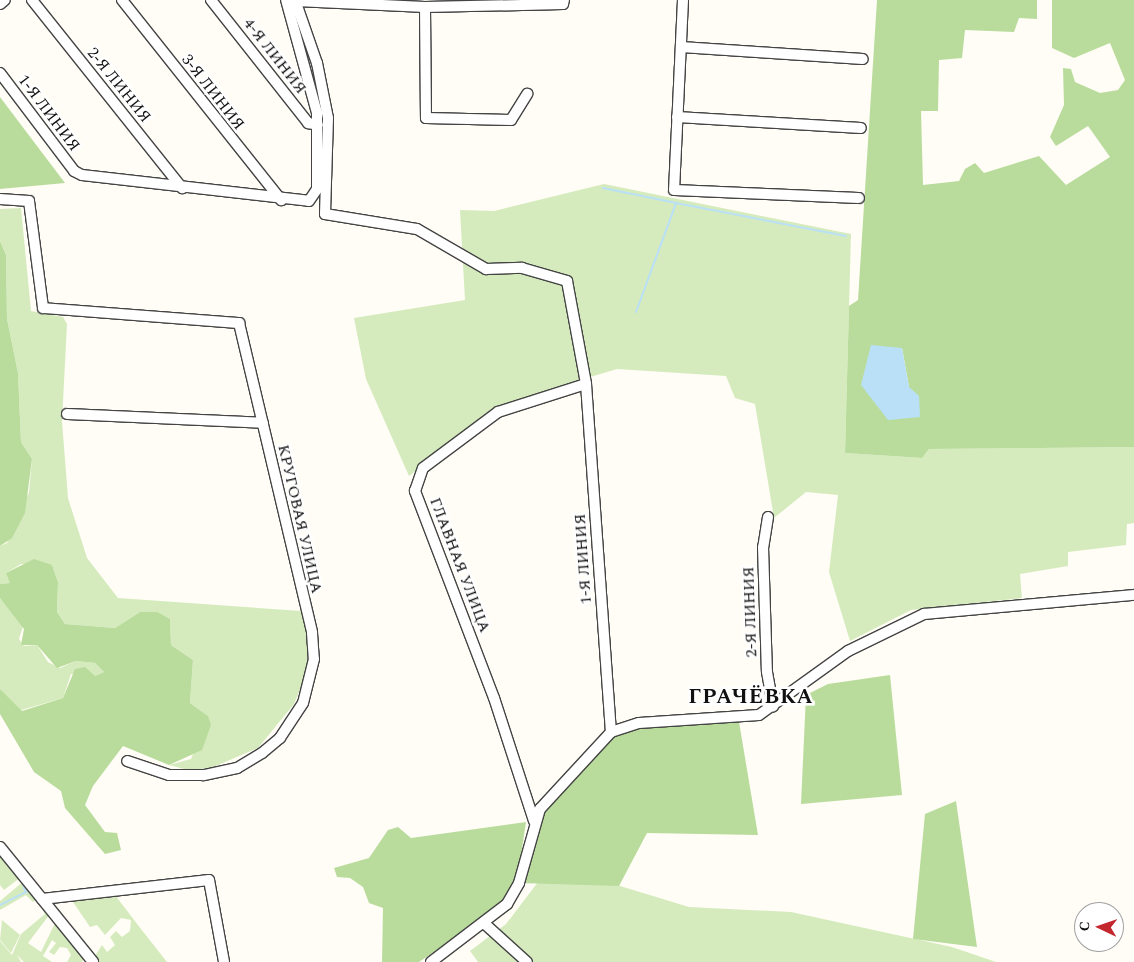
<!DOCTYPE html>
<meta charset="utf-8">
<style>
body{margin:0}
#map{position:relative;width:1134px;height:962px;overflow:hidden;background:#fffdf5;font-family:Spectral,serif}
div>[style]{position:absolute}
.green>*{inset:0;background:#d5ebbd}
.forest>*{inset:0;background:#b9dc9c}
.water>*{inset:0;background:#b9e0f7}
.stream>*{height:2px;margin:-1px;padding:0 1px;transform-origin:1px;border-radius:1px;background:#b9e0f7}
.roads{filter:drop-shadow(1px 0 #444) drop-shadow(-1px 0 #444) drop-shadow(0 1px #444) drop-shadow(0 -1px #444)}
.minor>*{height:10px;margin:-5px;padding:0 5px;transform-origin:5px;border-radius:5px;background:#fff}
span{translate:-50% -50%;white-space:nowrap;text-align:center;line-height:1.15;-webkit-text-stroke:5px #fff;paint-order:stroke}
.street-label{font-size:16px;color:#111}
.district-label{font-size:21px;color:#111;font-weight:700;letter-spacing:1px}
.north{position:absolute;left:1074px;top:902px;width:50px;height:50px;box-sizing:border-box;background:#fff;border:1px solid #a0a0a0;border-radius:50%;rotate:273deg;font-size:14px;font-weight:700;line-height:20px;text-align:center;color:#111}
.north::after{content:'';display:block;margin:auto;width:18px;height:22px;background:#c4262e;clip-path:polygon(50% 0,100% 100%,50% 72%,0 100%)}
</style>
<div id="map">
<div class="green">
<div style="clip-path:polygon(604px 184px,851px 234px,845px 453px,922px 458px,929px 449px,1134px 447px,1134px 523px,1127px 524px,1126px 545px,1068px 552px,1068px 566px,1020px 574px,1022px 598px,911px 610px,850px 641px,829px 572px,838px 495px,806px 492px,774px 518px,755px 404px,735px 398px,726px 376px,617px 369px,577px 381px,496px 408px,409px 476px,366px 379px,354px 318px,465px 300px,460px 210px,494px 211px)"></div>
<div style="clip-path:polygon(21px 208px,31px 311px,63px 317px,67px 324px,62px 421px,68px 498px,87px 558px,118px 598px,301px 611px,309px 636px,310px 665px,294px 704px,258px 748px,211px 768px,188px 770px,169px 765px,191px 759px,208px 716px,190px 703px,193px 660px,171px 645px,170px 619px,140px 612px,115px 628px,65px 624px,57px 612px,58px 582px,52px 565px,21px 564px,6px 573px,11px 583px,0 584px,0 546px,7px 543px,29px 492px,32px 459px,21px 442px,18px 373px,7px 319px,6px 255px,0 241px,0 209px)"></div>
<div style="clip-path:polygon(0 598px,23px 626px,19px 639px,24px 646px,37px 645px,48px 662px,60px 668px,76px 661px,95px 663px,104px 672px,95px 676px,71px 674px,63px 698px,18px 711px,0 689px)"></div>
<div style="clip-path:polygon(0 850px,21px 877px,4px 890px,0 885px)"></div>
<div style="clip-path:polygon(551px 865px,689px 907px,791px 912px,952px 947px,996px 962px,478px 962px,470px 951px,506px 924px)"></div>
<div style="clip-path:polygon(24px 881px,37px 899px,33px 902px,26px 895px,0 910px,0 901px)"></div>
<div style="clip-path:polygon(115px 895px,141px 929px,167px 962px,100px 962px,95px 956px,102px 945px,107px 952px,115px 945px,110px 937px,116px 931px,122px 937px,130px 931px,131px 920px,121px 918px,105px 935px,97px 925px,90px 927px,71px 899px)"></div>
<div style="clip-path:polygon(40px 904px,50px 914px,28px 943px,41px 952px,56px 921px,84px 958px,82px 962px,67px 962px,71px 955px,67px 948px,60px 947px,54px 955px,49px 952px,56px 943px,52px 940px,43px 956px,52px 962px,24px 962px,17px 955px,21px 962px,0 962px,0 941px,12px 955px,21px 934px,45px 914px)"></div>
<div style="clip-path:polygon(2px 920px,20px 935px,11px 953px,0 940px)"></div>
</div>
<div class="forest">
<div style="clip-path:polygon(evenodd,877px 0,1037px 0,1037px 19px,1019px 18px,1014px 32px,965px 30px,962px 58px,939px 60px,938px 111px,921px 111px,923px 185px,959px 181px,965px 169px,975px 163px,984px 173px,1039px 156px,1066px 185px,1110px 157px,1088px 126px,1056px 146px,1050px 137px,1064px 105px,1063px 68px,1071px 69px,1075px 82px,1100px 93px,1118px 90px,1125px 80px,1110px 43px,1074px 58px,1052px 48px,1052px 0,1134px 0,1134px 447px,929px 449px,922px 458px,845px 453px,849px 306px,858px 300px,877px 0,902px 348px,909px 387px,861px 386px,902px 348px)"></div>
<div style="clip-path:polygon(0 97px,65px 183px,0 189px)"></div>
<div style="clip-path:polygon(0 241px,6px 255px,7px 319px,18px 373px,21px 442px,32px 459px,25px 513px,12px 538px,0 546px)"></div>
<div style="clip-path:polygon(34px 559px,52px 565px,58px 582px,57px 612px,65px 624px,115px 628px,140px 612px,157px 612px,170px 619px,171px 645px,193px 660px,190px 703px,208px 716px,211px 725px,202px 750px,169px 765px,123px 746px,93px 786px,85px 805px,105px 832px,117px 833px,121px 850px,105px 854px,65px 808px,61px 791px,34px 772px,0 714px,0 689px,22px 711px,63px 698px,75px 669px,85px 667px,95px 676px,104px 672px,95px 663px,76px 661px,57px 668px,37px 645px,21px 645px,24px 629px,0 598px,0 584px,10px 583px,6px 573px)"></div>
<div style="clip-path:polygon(890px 675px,902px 795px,801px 804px,806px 695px,828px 684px)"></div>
<div style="clip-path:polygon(738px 716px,758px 835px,647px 833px,619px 886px,519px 883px,534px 821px,611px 732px)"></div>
<div style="clip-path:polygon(956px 801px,977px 947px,913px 939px,925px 814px)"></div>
<div style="clip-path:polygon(526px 822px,518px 875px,497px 909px,419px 962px,382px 962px,383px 908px,369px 903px,363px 887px,350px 878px,337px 877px,334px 868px,369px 858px,388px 830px,398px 827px,411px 838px)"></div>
</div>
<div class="water">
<div style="clip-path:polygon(871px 345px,902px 348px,909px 387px,919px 396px,920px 417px,888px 420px,861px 385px)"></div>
</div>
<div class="stream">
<div style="left:603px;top:188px;width:75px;rotate:11.6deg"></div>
<div style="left:636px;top:312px;width:116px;rotate:-69.8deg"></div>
<div style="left:676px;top:203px;width:173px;rotate:11deg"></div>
<div style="left:23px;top:883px;width:9px;rotate:77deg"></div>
<div style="left:0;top:905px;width:33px;rotate:-27deg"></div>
</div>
<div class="roads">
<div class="minor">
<div style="left:32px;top:0;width:241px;rotate:51.4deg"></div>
<div style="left:122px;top:0;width:256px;rotate:51.5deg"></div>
<div style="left:211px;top:0;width:157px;rotate:51.7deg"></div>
<div style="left:308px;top:123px;width:10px;rotate:11deg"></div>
<div style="left:295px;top:0;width:67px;rotate:70.8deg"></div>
<div style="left:317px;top:63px;width:56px;rotate:78.7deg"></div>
<div style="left:328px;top:118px;width:96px;rotate:91.8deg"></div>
<div style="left:325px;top:214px;width:93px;rotate:9.3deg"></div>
<div style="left:417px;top:229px;width:80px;rotate:30.1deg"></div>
<div style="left:486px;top:269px;width:36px;rotate:-2deg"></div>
<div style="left:522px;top:268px;width:47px;rotate:16.1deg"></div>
<div style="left:567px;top:281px;width:105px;rotate:79.5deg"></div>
<div style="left:586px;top:384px;width:349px;rotate:85.9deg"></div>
<div style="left:683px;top:0;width:190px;rotate:92.7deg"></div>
<div style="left:674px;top:190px;width:185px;rotate:2.5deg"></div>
<div style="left:296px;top:1px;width:129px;rotate:2.7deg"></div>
<div style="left:425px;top:7px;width:138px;rotate:-1.2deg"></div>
<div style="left:563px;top:4px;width:4px;rotate:-76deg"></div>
<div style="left:0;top:4px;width:6px;rotate:-39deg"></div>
<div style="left:425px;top:7px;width:111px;rotate:89.5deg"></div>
<div style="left:426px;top:118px;width:85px;rotate:1.3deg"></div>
<div style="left:511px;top:120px;width:31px;rotate:-58deg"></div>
<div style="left:681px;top:47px;width:182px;rotate:3.8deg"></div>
<div style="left:0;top:73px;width:123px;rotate:52.9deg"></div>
<div style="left:74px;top:171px;width:9px;rotate:27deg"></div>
<div style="left:82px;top:175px;width:228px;rotate:6.5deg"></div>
<div style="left:309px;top:201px;width:14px;rotate:-56deg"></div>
<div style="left:317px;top:189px;width:76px;rotate:-90deg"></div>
<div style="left:317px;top:113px;width:117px;rotate:-105.3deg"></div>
<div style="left:677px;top:117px;width:184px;rotate:3.4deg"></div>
<div style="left:0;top:199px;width:29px;rotate:4deg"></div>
<div style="left:29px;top:201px;width:108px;rotate:82.5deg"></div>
<div style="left:43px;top:308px;width:197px;rotate:4.4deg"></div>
<div style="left:239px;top:323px;width:318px;rotate:76.7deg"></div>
<div style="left:312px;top:633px;width:26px;rotate:86deg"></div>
<div style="left:314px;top:659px;width:45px;rotate:104deg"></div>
<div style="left:303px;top:703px;width:42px;rotate:123.3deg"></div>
<div style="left:280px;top:738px;width:23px;rotate:140deg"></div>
<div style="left:262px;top:753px;width:29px;rotate:149deg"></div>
<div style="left:237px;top:768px;width:35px;rotate:168deg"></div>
<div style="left:203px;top:775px;width:34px;rotate:180deg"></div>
<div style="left:169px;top:775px;width:44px;rotate:-161.6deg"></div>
<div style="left:67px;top:414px;width:196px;rotate:2.6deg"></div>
<div style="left:768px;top:517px;width:30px;rotate:99deg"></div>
<div style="left:763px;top:547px;width:125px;rotate:88.2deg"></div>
<div style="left:767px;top:672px;width:35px;rotate:80deg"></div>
<div style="left:534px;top:821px;width:129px;rotate:-108deg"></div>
<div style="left:494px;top:698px;width:222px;rotate:-110.9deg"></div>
<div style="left:415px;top:491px;width:24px;rotate:-71deg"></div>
<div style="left:423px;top:468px;width:94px;rotate:-36.7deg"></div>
<div style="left:498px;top:412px;width:92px;rotate:-17.7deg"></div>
<div style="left:0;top:847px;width:148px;rotate:51deg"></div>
<div style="left:42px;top:899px;width:168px;rotate:-6.5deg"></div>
<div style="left:209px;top:880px;width:83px;rotate:79.6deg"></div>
<div style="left:486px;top:925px;width:55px;rotate:42.1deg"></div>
<div style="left:431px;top:962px;width:96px;rotate:-37.3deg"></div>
<div style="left:507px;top:904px;width:24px;rotate:-60deg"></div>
<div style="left:519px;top:883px;width:77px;rotate:-74.2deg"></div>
<div style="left:540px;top:809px;width:105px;rotate:-47.3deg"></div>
<div style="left:611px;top:732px;width:29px;rotate:-18deg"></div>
<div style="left:639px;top:723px;width:120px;rotate:-3.8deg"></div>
<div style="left:759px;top:715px;width:110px;rotate:-35.7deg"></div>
<div style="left:848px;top:651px;width:85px;rotate:-26deg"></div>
<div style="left:924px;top:614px;width:211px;rotate:-5.2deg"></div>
</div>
</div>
<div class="street-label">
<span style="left:275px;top:56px;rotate:52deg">4-Я ЛИНИЯ</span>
<span style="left:119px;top:85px;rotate:51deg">2-Я ЛИНИЯ</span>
<span style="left:213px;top:92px;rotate:52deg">3-Я ЛИНИЯ</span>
<span style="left:49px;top:113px;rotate:53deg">1-Я ЛИНИЯ</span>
<span style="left:300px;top:519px;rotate:77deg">КРУГОВАЯ УЛИЦА</span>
<span style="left:583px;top:559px;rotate:-94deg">1-Я ЛИНИЯ</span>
<span style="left:460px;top:565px;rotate:69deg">ГЛАВНАЯ УЛИЦА</span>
<span style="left:750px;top:612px;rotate:-92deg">2-Я ЛИНИЯ</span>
</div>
<div class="district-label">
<span style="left:751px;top:697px">ГРАЧЁВКА</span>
</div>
<div class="north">С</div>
</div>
